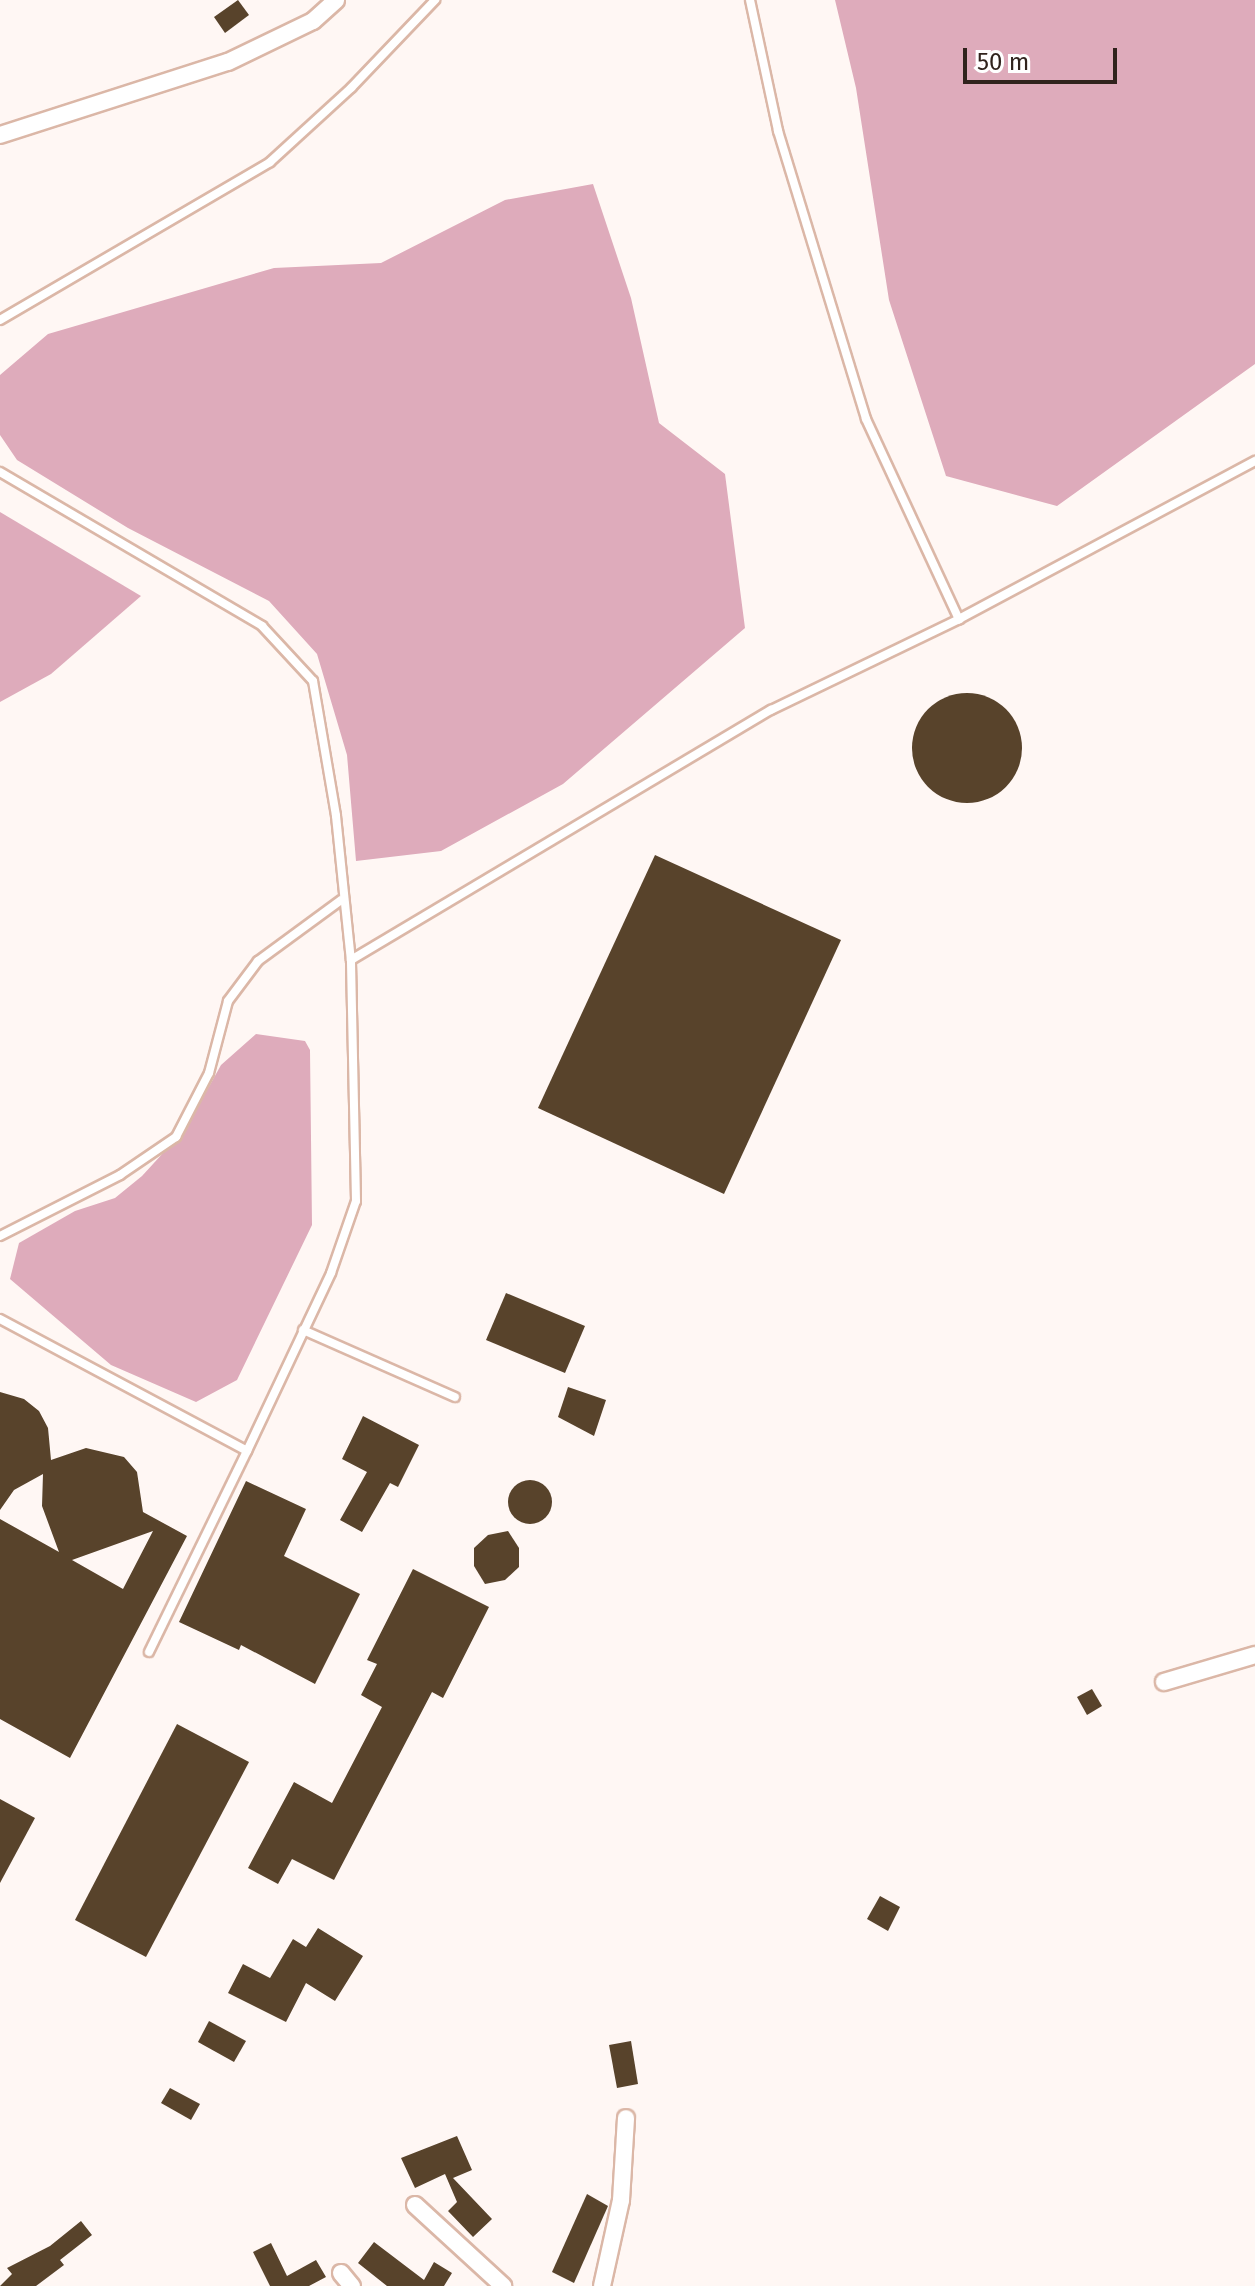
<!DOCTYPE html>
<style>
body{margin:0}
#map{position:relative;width:1255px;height:2286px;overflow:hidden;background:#fff7f4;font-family:"Fira Sans",sans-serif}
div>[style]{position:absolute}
.water>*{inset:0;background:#deabbb}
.building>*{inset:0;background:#58432b}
.round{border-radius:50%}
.roads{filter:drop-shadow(2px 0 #dbb7a7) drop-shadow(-2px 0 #dbb7a7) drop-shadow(0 2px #dbb7a7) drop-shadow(0 -2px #dbb7a7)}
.service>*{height:8px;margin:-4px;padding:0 4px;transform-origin:4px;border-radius:4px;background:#fff}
.minor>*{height:16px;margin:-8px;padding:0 8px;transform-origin:8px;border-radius:8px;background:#fff}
span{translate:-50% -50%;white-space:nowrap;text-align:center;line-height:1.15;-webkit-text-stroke:8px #fff;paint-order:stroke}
.scale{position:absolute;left:963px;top:48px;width:154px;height:36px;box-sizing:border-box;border:4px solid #30231d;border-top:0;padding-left:10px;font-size:24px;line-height:28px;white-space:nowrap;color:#30231d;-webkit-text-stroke:6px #fff;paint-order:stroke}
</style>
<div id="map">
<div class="water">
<div style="clip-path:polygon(835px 0,1255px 0,1255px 364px,1057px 506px,946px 476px,889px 300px,856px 88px)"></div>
<div style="clip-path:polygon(593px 184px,631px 298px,659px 423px,725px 474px,745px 628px,563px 784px,441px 851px,356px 861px,347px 755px,317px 654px,269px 601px,128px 528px,17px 460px,0 435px,0 375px,48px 334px,274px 268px,381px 263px,505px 200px)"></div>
<div style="clip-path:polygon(0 512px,141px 596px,51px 674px,0 702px)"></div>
<div style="clip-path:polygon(256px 1034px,305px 1041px,310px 1050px,312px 1225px,237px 1380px,196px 1402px,111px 1365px,10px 1279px,19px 1243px,75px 1211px,115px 1198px,142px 1176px,186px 1128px,221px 1065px)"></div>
</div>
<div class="building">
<div style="clip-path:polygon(238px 0,249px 15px,225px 33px,214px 17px)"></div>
<div class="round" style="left:912px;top:693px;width:110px;height:110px"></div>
<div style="clip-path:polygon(655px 855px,841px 940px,724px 1194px,538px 1108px)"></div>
<div style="clip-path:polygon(506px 1293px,585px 1326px,565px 1373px,486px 1340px)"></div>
<div style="clip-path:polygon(568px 1387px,606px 1400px,594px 1436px,558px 1417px)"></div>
<div style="clip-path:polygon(evenodd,0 1392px,24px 1399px,39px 1411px,48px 1428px,51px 1460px,86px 1448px,124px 1457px,137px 1472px,143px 1512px,187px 1536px,70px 1758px,0 1719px,0 1519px,59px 1552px,42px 1506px,43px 1474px,14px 1490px,0 1510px,0 1392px,153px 1531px,123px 1589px,72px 1560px,153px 1531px)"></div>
<div style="clip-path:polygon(363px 1416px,419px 1445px,398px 1487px,390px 1483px,362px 1532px,340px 1520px,367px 1472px,342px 1459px)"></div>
<div class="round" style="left:508px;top:1480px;width:44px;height:44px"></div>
<div style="clip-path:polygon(246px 1481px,306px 1509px,284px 1556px,360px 1594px,315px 1684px,241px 1645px,239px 1650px,179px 1622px)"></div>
<div style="clip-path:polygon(508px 1531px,519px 1548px,519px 1567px,505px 1580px,485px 1584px,474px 1566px,474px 1548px,488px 1535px)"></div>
<div style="clip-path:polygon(413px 1569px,489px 1607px,443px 1698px,432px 1692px,334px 1880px,292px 1859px,278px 1884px,248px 1868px,294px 1782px,332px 1803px,382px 1707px,361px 1695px,377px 1664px,367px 1660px)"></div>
<div style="clip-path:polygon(1092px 1689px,1102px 1706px,1087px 1715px,1077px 1697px)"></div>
<div style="clip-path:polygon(177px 1724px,249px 1762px,146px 1957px,75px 1920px)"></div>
<div style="clip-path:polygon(0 1799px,35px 1818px,0 1883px)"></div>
<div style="clip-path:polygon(880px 1896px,900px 1907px,888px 1931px,867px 1919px)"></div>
<div style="clip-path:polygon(318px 1928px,363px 1956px,335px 2001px,306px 1983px,286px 2022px,228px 1993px,243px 1964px,270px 1978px,293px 1939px,306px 1947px)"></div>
<div style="clip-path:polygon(209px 2021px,246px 2041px,234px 2062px,198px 2042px)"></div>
<div style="clip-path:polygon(631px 2041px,638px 2084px,617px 2088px,609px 2045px)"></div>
<div style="clip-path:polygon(170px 2088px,200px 2104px,191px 2120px,161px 2103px)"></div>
<div style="clip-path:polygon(457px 2136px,472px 2170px,453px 2178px,492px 2219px,473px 2237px,448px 2211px,457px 2202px,445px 2174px,415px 2188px,401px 2158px)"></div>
<div style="clip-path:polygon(587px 2194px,608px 2206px,574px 2283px,552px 2272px)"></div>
<div style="clip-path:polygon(81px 2221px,92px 2235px,60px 2260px,64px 2265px,36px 2286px,0 2286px,12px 2274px,7px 2268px,50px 2246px)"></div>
<div style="clip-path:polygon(374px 2242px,424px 2280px,434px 2262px,452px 2273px,444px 2286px,387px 2286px,358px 2263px)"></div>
<div style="clip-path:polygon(271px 2243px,287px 2276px,316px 2260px,326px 2277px,309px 2286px,270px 2286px,253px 2252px)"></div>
</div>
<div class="roads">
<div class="service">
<div style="left:750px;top:0;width:134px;rotate:77.9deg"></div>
<div style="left:778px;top:131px;width:301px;rotate:73deg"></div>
<div style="left:866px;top:419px;width:221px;rotate:65.1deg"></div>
<div style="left:0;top:320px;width:313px;rotate:-30.3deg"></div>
<div style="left:270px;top:162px;width:110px;rotate:-42.4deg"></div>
<div style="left:351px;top:88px;width:122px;rotate:-46.3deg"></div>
<div style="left:0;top:472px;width:304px;rotate:30.4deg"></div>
<div style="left:262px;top:626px;width:75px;rotate:47.2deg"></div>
<div style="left:313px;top:681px;width:137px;rotate:80.3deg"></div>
<div style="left:336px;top:816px;width:145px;rotate:84.1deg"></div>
<div style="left:0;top:1236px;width:135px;rotate:-26.9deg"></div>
<div style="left:120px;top:1175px;width:68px;rotate:-34.2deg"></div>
<div style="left:176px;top:1137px;width:72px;rotate:-62.7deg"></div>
<div style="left:209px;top:1073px;width:74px;rotate:-75.2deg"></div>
<div style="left:228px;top:1001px;width:50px;rotate:-53.1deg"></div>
<div style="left:258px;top:961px;width:103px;rotate:-36.3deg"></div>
<div style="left:0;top:1319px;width:280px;rotate:28.1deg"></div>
<div style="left:247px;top:1451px;width:197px;rotate:-64.7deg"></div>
<div style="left:331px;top:1273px;width:76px;rotate:-70.9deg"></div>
<div style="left:356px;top:1201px;width:241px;rotate:-91.2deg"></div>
<div style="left:351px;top:960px;width:489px;rotate:-30.8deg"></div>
<div style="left:771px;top:710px;width:209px;rotate:-25.8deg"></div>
<div style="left:959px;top:619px;width:336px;rotate:-28.1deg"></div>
<div style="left:303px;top:1330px;width:166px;rotate:23.8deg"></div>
<div style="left:149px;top:1652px;width:224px;rotate:-64deg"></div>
</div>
<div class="minor">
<div style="left:0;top:135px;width:239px;rotate:-17.8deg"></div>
<div style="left:228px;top:62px;width:94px;rotate:-25.8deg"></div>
<div style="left:313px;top:21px;width:31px;rotate:-42deg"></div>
<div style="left:1164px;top:1682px;width:95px;rotate:-16.5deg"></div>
<div style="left:415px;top:2205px;width:120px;rotate:42.6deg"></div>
<div style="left:341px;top:2273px;width:17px;rotate:50deg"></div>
<div style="left:602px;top:2286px;width:88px;rotate:-77.5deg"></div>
<div style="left:621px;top:2200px;width:82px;rotate:-86.5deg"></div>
</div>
</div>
<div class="scale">50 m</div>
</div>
